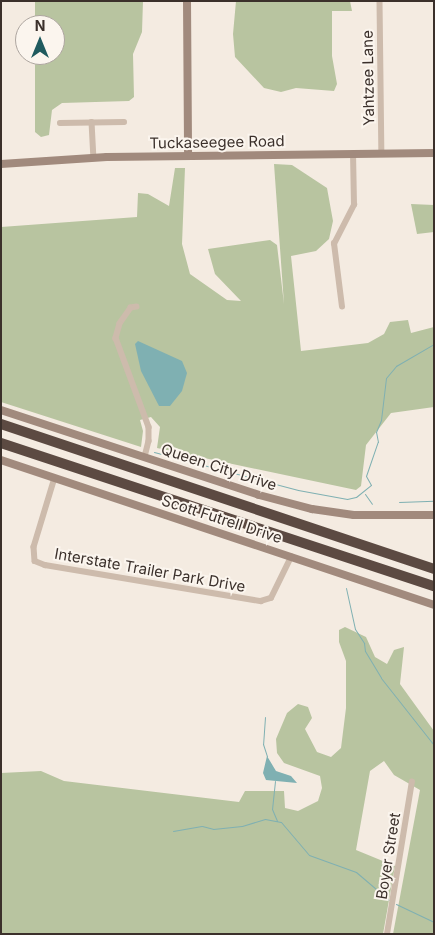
<!DOCTYPE html>
<style>
body{margin:0}
#map{position:relative;width:435px;height:935px;overflow:hidden;background:#f4ebe1;font-family:Inter,sans-serif}
div>[style]{position:absolute}
.green>*{inset:0;background:#b8c4a0}
.water>*{inset:0;background:#7fb0b2}
.stream>*{height:1px;margin:-0.5px;padding:0 0.5px;transform-origin:0.5px;border-radius:0.5px;background:#7fb0b2}
.street>*{height:5.5px;margin:-2.75px;padding:0 2.75px;transform-origin:2.75px;border-radius:2.75px;background:#cdbbac}
.secondary>*{height:8px;margin:-4px;padding:0 4px;transform-origin:4px;border-radius:4px;background:#a18a7d}
.highway>*{height:10px;margin:-5px;padding:0 5px;transform-origin:5px;border-radius:5px;background:#5c4a42}
span{translate:-50% -50%;white-space:nowrap;text-align:center;line-height:1.15;-webkit-text-stroke:4px #fbf5ee;paint-order:stroke}
.street-label{font-size:15px;color:#3b302b}
.frame{position:absolute;inset:0;border:2px solid #3b302b;pointer-events:none}
.north{position:absolute;left:15px;top:15px;width:50px;height:50px;box-sizing:border-box;background:#fbf5ee;border:1px solid #aea6a0;border-radius:50%;rotate:0deg;font-size:14px;font-weight:700;line-height:20px;text-align:center;color:#3b302b}
.north::after{content:'';display:block;margin:auto;width:18px;height:22px;background:#1f5a5e;clip-path:polygon(50% 0,100% 100%,50% 72%,0 100%)}
</style>
<div id="map">
<div class="green">
<div style="clip-path:polygon(35px 1px,143px 1px,142px 32px,133px 54px,134px 97px,129px 101px,62px 103px,52px 110px,49px 135px,41px 137px,35px 132px,35px 55px,55px 55px,55px 25px,35px 25px)"></div>
<div style="clip-path:polygon(236px 1px,350px 1px,352px 11px,332px 11px,332px 56px,337px 84px,334px 91px,296px 88px,281px 92px,264px 88px,235px 57px,233px 34px)"></div>
<div style="clip-path:polygon(274px 164px,292px 165px,327px 188px,333px 221px,329px 239px,316px 251px,291px 256px,301px 351px,368px 343px,384px 334px,390px 322px,408px 320px,411px 333px,434px 327px,434px 407px,391px 413px,366px 445px,361px 486px,356px 490px,157px 448px,160px 427px,151px 417px,140px 420px,143px 431px,141px 447px,1px 402px,1px 227px,137px 217px,138px 193px,148px 194px,169px 206px,175px 168px,185px 168px,182px 244px,190px 274px,227px 300px,241px 301px,215px 274px,208px 249px,270px 240px,277px 245px,284px 304px)"></div>
<div style="clip-path:polygon(411px 204px,434px 205px,434px 232px,417px 234px)"></div>
<div style="clip-path:polygon(345px 627px,366px 637px,375px 657px,387px 664px,394px 650px,404px 647px,400px 684px,434px 731px,434px 934px,393px 934px,420px 790px,394px 775px,384px 761px,370px 771px,356px 850px,395px 866px,383px 934px,1px 934px,1px 773px,41px 771px,64px 781px,239px 802px,245px 791px,284px 791px,285px 808px,298px 811px,318px 801px,322px 788px,320px 776px,284px 763px,277px 753px,276px 739px,287px 713px,298px 704px,308px 707px,312px 718px,305px 729px,317px 752px,331px 757px,341px 748px,346px 708px,346px 661px,339px 642px,339px 630px)"></div>
</div>
<div class="water">
<div style="clip-path:polygon(138px 341px,182px 361px,187px 373px,182px 391px,170px 406px,159px 406px,141px 371px,135px 344px)"></div>
<div style="clip-path:polygon(267px 756px,276px 771px,291px 776px,297px 783px,266px 780px,263px 773px)"></div>
</div>
<div class="stream">
<div style="left:154px;top:452px;width:149px;rotate:14.8deg"></div>
<div style="left:298px;top:490px;width:50px;rotate:10.4deg"></div>
<div style="left:347px;top:499px;width:9px;rotate:-13deg"></div>
<div style="left:356px;top:497px;width:19px;rotate:-39deg"></div>
<div style="left:371px;top:485px;width:10px;rotate:-119deg"></div>
<div style="left:366px;top:476px;width:36px;rotate:-71deg"></div>
<div style="left:378px;top:442px;width:10px;rotate:-101deg"></div>
<div style="left:376px;top:432px;width:13px;rotate:-67deg"></div>
<div style="left:381px;top:420px;width:42px;rotate:-83.2deg"></div>
<div style="left:386px;top:378px;width:16px;rotate:-50deg"></div>
<div style="left:396px;top:366px;width:44px;rotate:-30.1deg"></div>
<div style="left:365px;top:494px;width:12px;rotate:55deg"></div>
<div style="left:399px;top:502px;width:35px;rotate:-2deg"></div>
<div style="left:346px;top:588px;width:42px;rotate:77.6deg"></div>
<div style="left:355px;top:629px;width:17px;rotate:57deg"></div>
<div style="left:364px;top:643px;width:8px;rotate:83deg"></div>
<div style="left:365px;top:651px;width:31px;rotate:59deg"></div>
<div style="left:381px;top:678px;width:85px;rotate:51.7deg"></div>
<div style="left:265px;top:717px;width:27px;rotate:94deg"></div>
<div style="left:263px;top:744px;width:13px;rotate:72deg"></div>
<div style="left:275px;top:781px;width:28px;rotate:96deg"></div>
<div style="left:272px;top:809px;width:13px;rotate:67deg"></div>
<div style="left:173px;top:831px;width:29px;rotate:-10deg"></div>
<div style="left:202px;top:826px;width:11px;rotate:15deg"></div>
<div style="left:213px;top:829px;width:29px;rotate:-6deg"></div>
<div style="left:242px;top:826px;width:24px;rotate:-17deg"></div>
<div style="left:265px;top:819px;width:16px;rotate:11deg"></div>
<div style="left:281px;top:822px;width:43px;rotate:49.7deg"></div>
<div style="left:309px;top:855px;width:50px;rotate:19.9deg"></div>
<div style="left:356px;top:872px;width:43px;rotate:40.3deg"></div>
<div style="left:396px;top:904px;width:42px;rotate:25.3deg"></div>
</div>
<div class="street">
<div style="left:380px;top:1px;width:153px;rotate:89.3deg"></div>
<div style="left:92px;top:122px;width:36px;rotate:87deg"></div>
<div style="left:60px;top:123px;width:64px;rotate:-0.9deg"></div>
<div style="left:137px;top:307px;width:6px;rotate:171deg"></div>
<div style="left:131px;top:308px;width:19px;rotate:125deg"></div>
<div style="left:120px;top:324px;width:15px;rotate:106deg"></div>
<div style="left:116px;top:338px;width:95px;rotate:69.7deg"></div>
<div style="left:149px;top:427px;width:14px;rotate:90deg"></div>
<div style="left:149px;top:441px;width:16px;rotate:104deg"></div>
<div style="left:342px;top:307px;width:64px;rotate:-97.2deg"></div>
<div style="left:334px;top:244px;width:44px;rotate:-62.9deg"></div>
<div style="left:354px;top:205px;width:51px;rotate:-91.1deg"></div>
<div style="left:55px;top:478px;width:72px;rotate:106.9deg"></div>
<div style="left:34px;top:547px;width:14px;rotate:86deg"></div>
<div style="left:35px;top:561px;width:11px;rotate:22deg"></div>
<div style="left:45px;top:565px;width:219px;rotate:9.5deg"></div>
<div style="left:261px;top:601px;width:10px;rotate:-17deg"></div>
<div style="left:271px;top:598px;width:46px;rotate:-64deg"></div>
<div style="left:387px;top:934px;width:154px;rotate:-80.7deg"></div>
</div>
<div class="secondary">
<div style="left:187px;top:1px;width:155px;rotate:89.6deg"></div>
<div style="left:1px;top:164px;width:106px;rotate:-3.8deg"></div>
<div style="left:107px;top:157px;width:327px;rotate:-0.7deg"></div>
<div style="left:1px;top:410px;width:272px;rotate:18.2deg"></div>
<div style="left:259px;top:495px;width:55px;rotate:14.8deg"></div>
<div style="left:312px;top:509px;width:42px;rotate:8.1deg"></div>
<div style="left:354px;top:515px;width:80px"></div>
<div style="left:1px;top:460px;width:457px;rotate:18.5deg"></div>
</div>
<div class="highway">
<div style="left:1px;top:424px;width:457px;rotate:18.5deg"></div>
<div style="left:1px;top:443px;width:456px;rotate:18.3deg"></div>
</div>
<div class="street-label">
<span style="left:368px;top:78px;rotate:-91deg">Yahtzee Lane</span>
<span style="left:217px;top:142px;rotate:-1deg">Tuckaseegee Road</span>
<span style="left:219px;top:467px;rotate:18deg">Queen City Drive</span>
<span style="left:222px;top:519px;rotate:18deg">Scott Futrell Drive</span>
<span style="left:150px;top:570px;rotate:10deg">Interstate Trailer Park Drive</span>
<span style="left:388px;top:856px;rotate:-81deg">Boyer Street</span>
</div>
<div class="frame"></div>
<div class="north">N</div>
</div>
